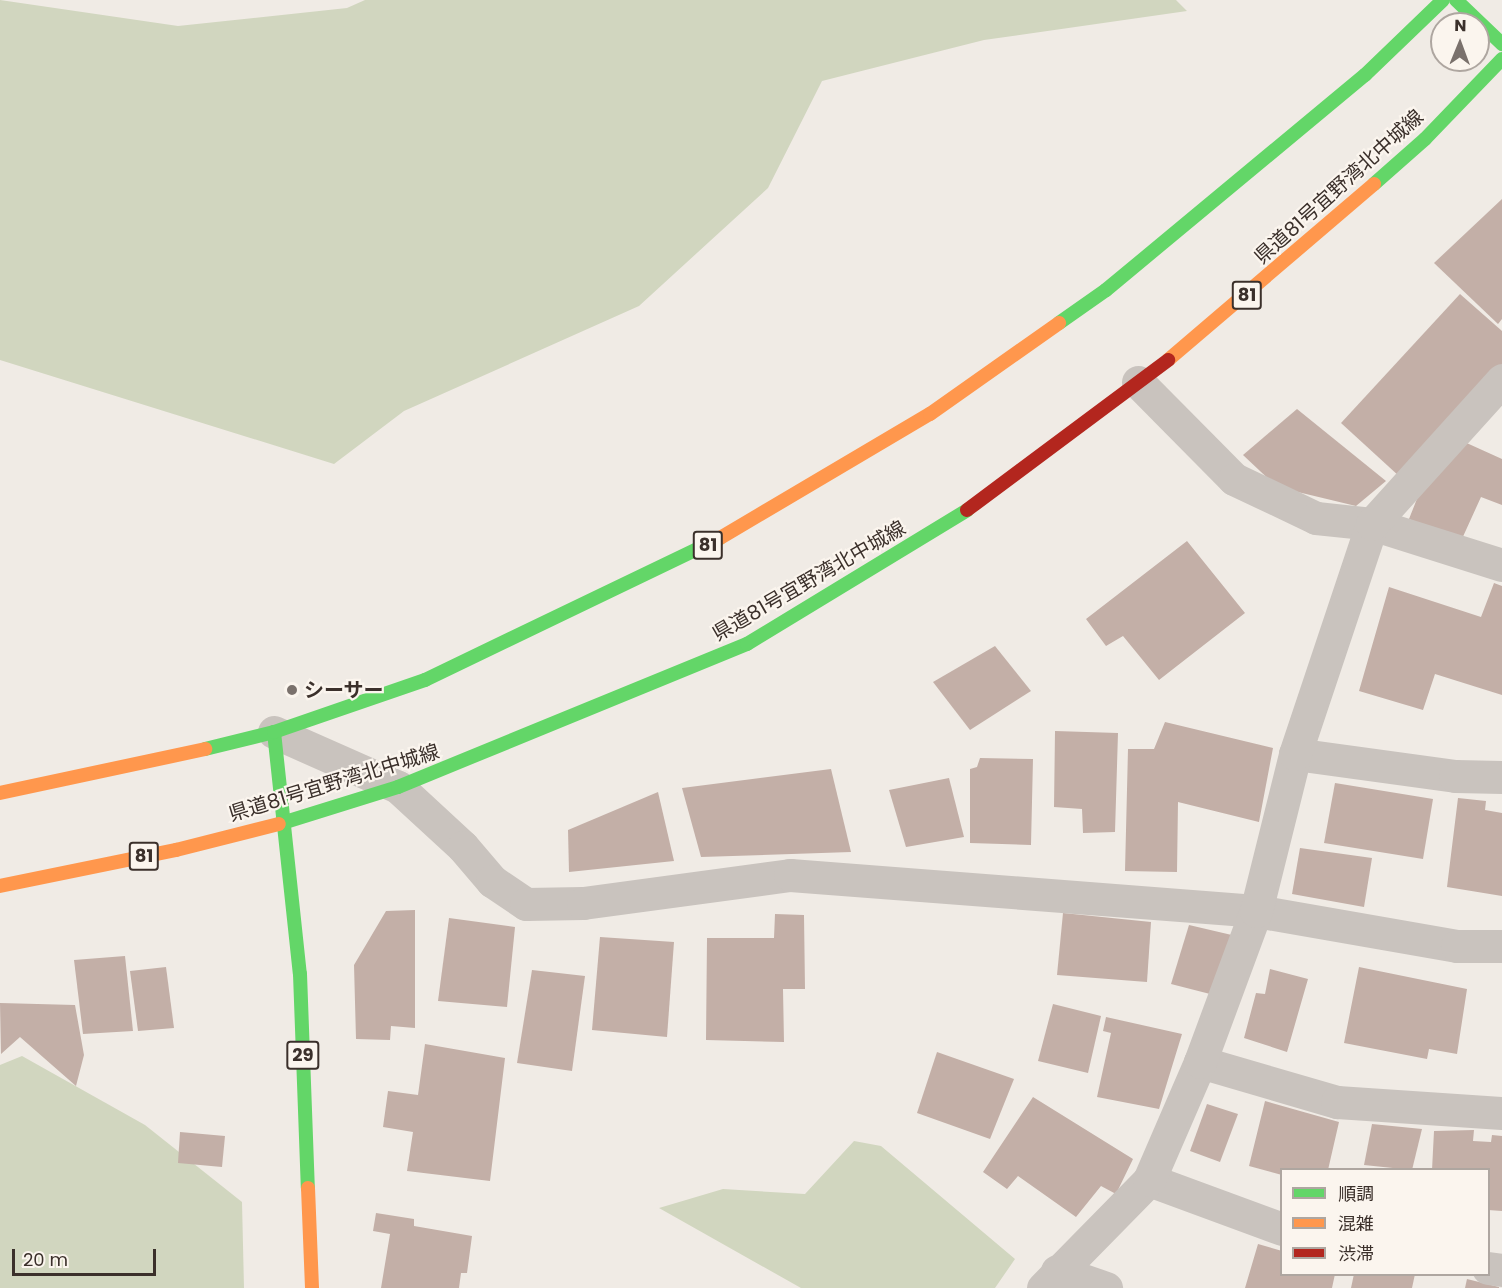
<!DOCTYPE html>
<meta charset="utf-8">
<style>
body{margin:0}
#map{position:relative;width:1502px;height:1288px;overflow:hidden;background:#f0ebe5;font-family:Poppins,"Noto Sans JP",sans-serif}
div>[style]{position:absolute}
.green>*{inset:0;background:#d1d6bf}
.building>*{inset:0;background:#c3afa7}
.street>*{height:33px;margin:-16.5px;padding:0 16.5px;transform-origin:16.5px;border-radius:16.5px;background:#c9c3be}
.fast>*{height:14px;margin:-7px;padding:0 7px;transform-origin:7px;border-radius:7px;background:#63d668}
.slow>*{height:14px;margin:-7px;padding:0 7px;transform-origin:7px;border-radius:7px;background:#ff974d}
.jam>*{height:14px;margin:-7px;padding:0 7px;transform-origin:7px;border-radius:7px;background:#b3261e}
.dots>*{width:16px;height:16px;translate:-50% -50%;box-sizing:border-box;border:3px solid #fbf5ee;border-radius:50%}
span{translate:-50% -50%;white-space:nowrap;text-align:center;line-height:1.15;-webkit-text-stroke:4.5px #fbf5ee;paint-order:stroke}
.shield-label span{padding:2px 4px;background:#fbf5ee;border:2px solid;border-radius:4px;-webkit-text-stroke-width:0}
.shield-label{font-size:18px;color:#3b302b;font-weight:700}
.street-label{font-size:20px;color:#3b302b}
.poi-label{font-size:20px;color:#3b302b;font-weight:700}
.left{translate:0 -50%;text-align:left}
.legend{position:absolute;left:1280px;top:1168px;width:210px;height:108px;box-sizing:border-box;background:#fbf5ee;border:2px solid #aea6a0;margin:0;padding:8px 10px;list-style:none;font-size:18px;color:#3b302b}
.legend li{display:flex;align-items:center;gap:12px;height:30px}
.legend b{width:30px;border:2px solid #aea6a0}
.north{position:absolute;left:1430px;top:12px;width:60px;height:60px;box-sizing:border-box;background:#fbf5ee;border:2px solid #aea6a0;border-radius:50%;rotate:1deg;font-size:16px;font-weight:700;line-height:24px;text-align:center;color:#3b302b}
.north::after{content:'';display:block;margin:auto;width:21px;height:27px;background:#7a716c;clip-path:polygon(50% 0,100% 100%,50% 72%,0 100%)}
.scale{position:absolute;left:12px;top:1249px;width:144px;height:27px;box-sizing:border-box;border:3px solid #3b302b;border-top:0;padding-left:8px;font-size:18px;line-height:21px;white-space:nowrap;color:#3b302b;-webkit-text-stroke:4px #fbf5ee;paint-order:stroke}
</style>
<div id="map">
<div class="green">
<div style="clip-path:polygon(0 0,178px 26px,347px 8px,365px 0,1176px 0,1187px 11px,984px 40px,822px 81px,768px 188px,639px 306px,404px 411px,334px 464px,0 360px)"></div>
<div style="clip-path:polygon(22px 1056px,145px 1125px,242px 1202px,244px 1288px,0 1288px,0 1065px)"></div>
<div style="clip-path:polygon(854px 1141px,881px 1146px,1015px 1259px,995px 1288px,801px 1288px,659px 1208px,723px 1189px,805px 1194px)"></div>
</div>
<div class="building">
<div style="clip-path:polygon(1502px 199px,1502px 319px,1498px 324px,1434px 263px)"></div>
<div style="clip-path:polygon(1460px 294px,1502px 331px,1502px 366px,1400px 477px,1341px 423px)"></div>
<div style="clip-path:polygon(1297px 409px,1386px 481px,1356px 506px,1277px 487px,1243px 455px)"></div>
<div style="clip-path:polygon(1460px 440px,1502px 459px,1502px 505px,1481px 497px,1461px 541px,1409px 519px,1428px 471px)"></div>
<div style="clip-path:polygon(1187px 541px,1245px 613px,1159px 680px,1123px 636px,1106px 646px,1086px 619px)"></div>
<div style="clip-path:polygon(1494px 583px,1502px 586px,1502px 695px,1435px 674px,1423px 710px,1359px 691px,1389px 587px,1481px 617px)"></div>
<div style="clip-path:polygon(995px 646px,1031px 691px,970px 730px,933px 682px)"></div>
<div style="clip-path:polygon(1165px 722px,1273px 748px,1259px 822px,1178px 802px,1177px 872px,1125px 871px,1128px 749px,1154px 749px)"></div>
<div style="clip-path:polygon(1055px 731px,1118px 733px,1115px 832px,1083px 833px,1082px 809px,1054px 807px)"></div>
<div style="clip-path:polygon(980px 758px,1033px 759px,1031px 845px,970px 843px,970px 769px,977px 767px)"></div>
<div style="clip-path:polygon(831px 769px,851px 852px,701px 857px,682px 788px)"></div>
<div style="clip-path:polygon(949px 778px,964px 837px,906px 847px,889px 790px)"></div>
<div style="clip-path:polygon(1335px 783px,1433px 799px,1423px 859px,1324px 843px)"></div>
<div style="clip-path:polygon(658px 792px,674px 861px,569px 872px,568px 830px)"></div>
<div style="clip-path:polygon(1458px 798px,1486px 801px,1485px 810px,1502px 813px,1502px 896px,1447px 887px)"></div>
<div style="clip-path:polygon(1300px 848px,1372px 858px,1364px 907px,1292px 894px)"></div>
<div style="clip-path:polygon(415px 910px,415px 1028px,391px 1026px,390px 1040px,356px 1039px,354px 965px,386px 911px)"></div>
<div style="clip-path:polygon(1063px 913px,1151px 922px,1147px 982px,1057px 975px)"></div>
<div style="clip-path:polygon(775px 914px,804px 915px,805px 989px,783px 989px,784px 1042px,706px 1040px,707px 938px,774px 938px)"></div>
<div style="clip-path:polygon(449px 918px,515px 927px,507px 1007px,438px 1001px)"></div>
<div style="clip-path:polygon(1189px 925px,1236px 936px,1214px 995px,1171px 984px)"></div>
<div style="clip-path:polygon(600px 937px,674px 942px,667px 1037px,592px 1030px)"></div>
<div style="clip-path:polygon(125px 956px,133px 1031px,83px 1034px,74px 960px)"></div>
<div style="clip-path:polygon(166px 967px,174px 1028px,138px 1031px,130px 971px)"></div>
<div style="clip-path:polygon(1359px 967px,1467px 989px,1457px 1054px,1429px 1049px,1427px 1059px,1344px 1043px)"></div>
<div style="clip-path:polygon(1270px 969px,1308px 979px,1287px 1052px,1244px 1038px,1256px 993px,1265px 994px)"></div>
<div style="clip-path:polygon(532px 970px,585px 976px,572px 1071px,517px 1063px)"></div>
<div style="clip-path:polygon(0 1003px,75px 1005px,84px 1055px,76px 1086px,20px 1037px,1px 1054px)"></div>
<div style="clip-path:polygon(1053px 1004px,1101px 1016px,1088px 1073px,1038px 1061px)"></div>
<div style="clip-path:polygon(1106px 1017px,1182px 1034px,1159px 1109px,1097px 1097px,1111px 1033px,1103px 1031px)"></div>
<div style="clip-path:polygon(425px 1044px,505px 1058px,490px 1181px,407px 1171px,413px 1132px,383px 1127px,388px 1091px,418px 1095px)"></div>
<div style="clip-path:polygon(937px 1052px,1014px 1079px,990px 1139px,917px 1113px)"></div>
<div style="clip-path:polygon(1033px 1097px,1133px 1159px,1116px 1194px,1101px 1186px,1076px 1217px,1018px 1176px,1007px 1189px,983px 1172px)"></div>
<div style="clip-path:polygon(1265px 1101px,1339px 1122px,1328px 1170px,1282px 1170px,1282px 1175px,1249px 1166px)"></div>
<div style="clip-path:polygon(1207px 1104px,1238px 1114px,1220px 1162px,1190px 1151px)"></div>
<div style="clip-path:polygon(1372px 1124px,1422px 1129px,1412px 1170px,1364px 1165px)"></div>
<div style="clip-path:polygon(1474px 1130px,1473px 1141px,1491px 1142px,1492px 1135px,1502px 1136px,1502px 1211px,1488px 1210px,1488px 1170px,1432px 1170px,1434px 1131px)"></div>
<div style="clip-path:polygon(180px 1132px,225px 1136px,222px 1167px,178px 1163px)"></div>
<div style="clip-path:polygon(376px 1213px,414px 1219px,414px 1226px,472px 1236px,467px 1273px,461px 1273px,459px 1288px,381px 1288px,390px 1234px,373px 1231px)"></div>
<div style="clip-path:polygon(1258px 1244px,1282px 1251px,1282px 1274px,1335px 1274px,1332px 1288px,1245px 1288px)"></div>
<div style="clip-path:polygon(1354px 1274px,1415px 1274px,1412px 1288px,1351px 1288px)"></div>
<div style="clip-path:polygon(1467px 1279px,1499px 1287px,1499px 1288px,1465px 1288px)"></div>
</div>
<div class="street">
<div style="left:1138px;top:382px;width:136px;rotate:45.3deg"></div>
<div style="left:1234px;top:479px;width:91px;rotate:25.4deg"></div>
<div style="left:1316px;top:518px;width:56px;rotate:6.1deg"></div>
<div style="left:1372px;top:524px;width:136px;rotate:17.5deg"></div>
<div style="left:274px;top:732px;width:136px;rotate:23.9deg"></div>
<div style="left:398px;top:787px;width:88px;rotate:42.7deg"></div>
<div style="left:463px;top:847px;width:45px;rotate:49.5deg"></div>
<div style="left:492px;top:881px;width:41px;rotate:34.1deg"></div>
<div style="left:526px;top:904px;width:57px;rotate:-1deg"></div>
<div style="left:583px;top:903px;width:209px;rotate:-7.7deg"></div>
<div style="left:790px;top:875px;width:467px;rotate:4.4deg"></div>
<div style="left:1256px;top:911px;width:204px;rotate:9.9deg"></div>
<div style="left:1457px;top:946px;width:45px"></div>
<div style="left:1295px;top:754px;width:162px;rotate:7.8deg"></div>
<div style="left:1455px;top:776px;width:47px;rotate:1.2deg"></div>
<div style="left:1200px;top:1062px;width:143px;rotate:16.3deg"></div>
<div style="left:1337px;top:1102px;width:165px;rotate:3.8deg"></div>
<div style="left:1149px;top:1180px;width:142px;rotate:20.2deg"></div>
<div style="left:1488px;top:1268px;width:14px;rotate:8deg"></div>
<div style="left:1057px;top:1271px;width:52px;rotate:19.1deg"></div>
<div style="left:1043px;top:1288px;width:151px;rotate:-45.5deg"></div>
<div style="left:1149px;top:1180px;width:129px;rotate:-66.6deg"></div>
<div style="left:1200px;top:1062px;width:161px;rotate:-69.7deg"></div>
<div style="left:1256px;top:911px;width:162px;rotate:-76deg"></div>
<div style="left:1295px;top:754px;width:243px;rotate:-71.5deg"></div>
<div style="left:1372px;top:524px;width:194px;rotate:-47.9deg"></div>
</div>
<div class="fast">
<div style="left:1456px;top:0;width:64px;rotate:43.7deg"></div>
<div style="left:1374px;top:184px;width:68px;rotate:-41.4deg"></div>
<div style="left:1425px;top:139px;width:111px;rotate:-46.1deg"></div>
<div style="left:1059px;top:323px;width:57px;rotate:-35.1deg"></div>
<div style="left:1106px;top:290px;width:337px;rotate:-39.7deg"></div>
<div style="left:1365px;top:75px;width:108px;rotate:-43.9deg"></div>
<div style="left:274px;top:732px;width:243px;rotate:83.9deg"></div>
<div style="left:300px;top:974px;width:214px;rotate:87.9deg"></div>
<div style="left:205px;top:749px;width:71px;rotate:-13.8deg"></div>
<div style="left:274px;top:732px;width:160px;rotate:-19deg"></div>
<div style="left:425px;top:680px;width:327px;rotate:-25.7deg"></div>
<div style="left:279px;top:824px;width:125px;rotate:-17.3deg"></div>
<div style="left:398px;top:787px;width:377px;rotate:-22.3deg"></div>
<div style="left:747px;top:644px;width:258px;rotate:-31.3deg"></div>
</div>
<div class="slow">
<div style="left:1168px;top:360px;width:271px;rotate:-40.5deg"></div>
<div style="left:720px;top:538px;width:244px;rotate:-30.6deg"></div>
<div style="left:930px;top:414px;width:158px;rotate:-35.2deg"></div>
<div style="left:0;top:793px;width:210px;rotate:-12.1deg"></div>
<div style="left:0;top:886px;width:180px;rotate:-11.6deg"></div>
<div style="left:176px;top:850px;width:106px;rotate:-14.2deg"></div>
<div style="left:308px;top:1188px;width:100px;rotate:87.7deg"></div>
</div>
<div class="jam">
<div style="left:967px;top:510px;width:251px;rotate:-36.7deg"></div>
</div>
<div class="dots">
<div style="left:292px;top:690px;background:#7a716c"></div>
</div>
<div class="shield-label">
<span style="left:1247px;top:295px">81</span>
<span style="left:708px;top:545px">81</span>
<span style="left:144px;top:856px">81</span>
<span style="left:303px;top:1055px">29</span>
</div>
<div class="street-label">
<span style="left:1339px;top:187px;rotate:-42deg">県道81号宜野湾北中城線</span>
<span style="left:809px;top:581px;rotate:-30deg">県道81号宜野湾北中城線</span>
<span style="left:334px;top:783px;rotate:-17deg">県道81号宜野湾北中城線</span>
</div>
<div class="poi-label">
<span class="left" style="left:304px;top:690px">シーサー</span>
</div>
<ul class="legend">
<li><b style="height:8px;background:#63d668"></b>順調</li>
<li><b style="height:8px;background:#ff974d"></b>混雑</li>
<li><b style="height:8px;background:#b3261e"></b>渋滞</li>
</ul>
<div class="north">N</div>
<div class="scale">20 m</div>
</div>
